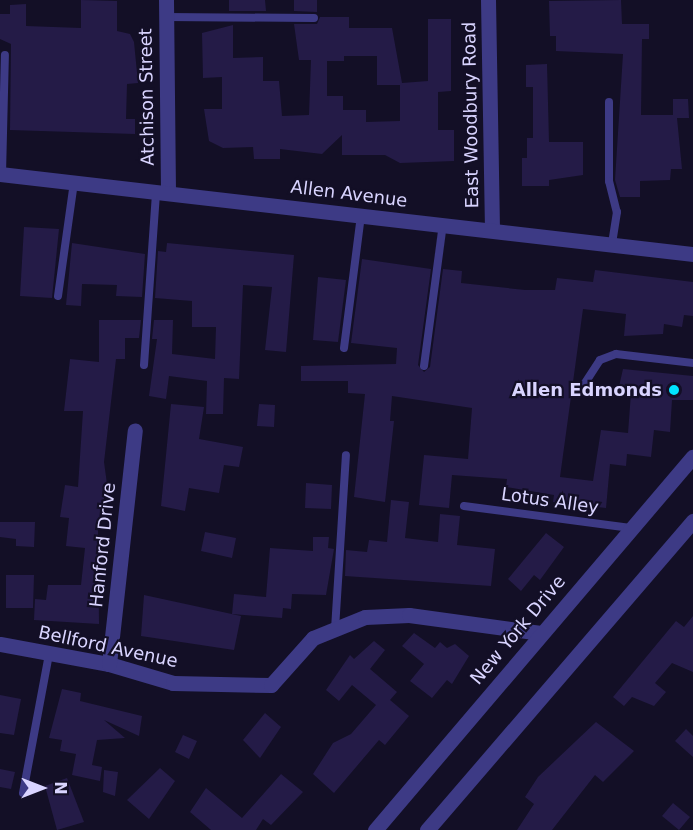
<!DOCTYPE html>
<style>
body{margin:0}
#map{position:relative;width:693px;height:830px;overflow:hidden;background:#130f26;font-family:"DejaVu Sans",sans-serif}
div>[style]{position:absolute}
.building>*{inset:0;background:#241b47}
.service>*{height:8px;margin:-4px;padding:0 4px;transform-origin:4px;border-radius:4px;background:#3d3a85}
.minor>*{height:15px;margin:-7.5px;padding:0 7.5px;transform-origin:7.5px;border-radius:7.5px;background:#3d3a85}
.tertiary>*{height:15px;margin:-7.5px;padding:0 7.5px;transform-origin:7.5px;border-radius:7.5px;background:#3d3a85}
.dots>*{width:16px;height:16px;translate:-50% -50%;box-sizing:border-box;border:3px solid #130f26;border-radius:50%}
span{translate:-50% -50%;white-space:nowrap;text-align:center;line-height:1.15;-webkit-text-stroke:4.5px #130f26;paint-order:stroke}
.street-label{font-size:18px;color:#d9d4ff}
.poi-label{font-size:18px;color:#d9d4ff;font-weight:700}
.right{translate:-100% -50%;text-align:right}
.north{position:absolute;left:12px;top:758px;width:60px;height:60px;-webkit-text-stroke:4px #130f26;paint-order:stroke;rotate:90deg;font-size:16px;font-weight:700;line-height:24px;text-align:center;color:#d9d4ff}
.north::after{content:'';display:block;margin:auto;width:21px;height:27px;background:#d9d4ff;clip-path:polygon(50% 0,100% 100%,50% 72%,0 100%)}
</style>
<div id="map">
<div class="building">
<div style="clip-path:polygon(81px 0,117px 1px,117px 31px,130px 34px,134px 42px,138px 83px,127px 84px,126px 119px,135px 119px,135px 134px,10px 130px,11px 44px,0 39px,0 14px,10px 14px,10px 5px,26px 4px,26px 26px,81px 28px)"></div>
<div style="clip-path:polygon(229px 0,265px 0,266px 11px,229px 11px)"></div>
<div style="clip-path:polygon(294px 0,317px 0,317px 12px,294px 11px)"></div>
<div style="clip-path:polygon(621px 0,622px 24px,649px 24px,649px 39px,642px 39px,641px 115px,673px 115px,673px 99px,688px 99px,689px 118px,677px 118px,682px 169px,671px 169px,670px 180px,640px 181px,640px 197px,620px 197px,615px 180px,623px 54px,556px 51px,556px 36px,550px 36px,549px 1px)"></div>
<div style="clip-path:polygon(evenodd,320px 17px,349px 17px,349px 28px,392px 28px,402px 83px,428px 81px,428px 19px,451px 19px,451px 91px,438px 92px,438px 130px,454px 130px,454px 161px,400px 163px,385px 155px,342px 155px,342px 135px,322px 154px,280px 149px,280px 159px,254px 159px,253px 147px,223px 148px,209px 141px,204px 109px,222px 109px,222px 77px,203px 78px,202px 33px,233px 25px,233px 58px,263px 57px,263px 81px,279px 81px,282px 116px,309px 115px,311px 60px,299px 60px,294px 24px,317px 24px,320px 17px,344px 56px,377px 56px,377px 85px,400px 85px,400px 121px,366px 122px,366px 110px,343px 110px,343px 96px,327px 96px,327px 61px,344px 61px,344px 56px)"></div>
<div style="clip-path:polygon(547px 64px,549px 142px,583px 142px,583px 175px,549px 180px,549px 186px,522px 186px,522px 158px,527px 158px,527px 138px,533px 138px,533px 87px,526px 87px,526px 65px)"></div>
<div style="clip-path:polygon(24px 227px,59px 229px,52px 298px,20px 296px)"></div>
<div style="clip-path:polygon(72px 243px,145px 254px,142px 297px,116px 296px,117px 285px,82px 284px,81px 306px,66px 305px)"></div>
<div style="clip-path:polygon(167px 243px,294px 255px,286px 352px,265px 350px,272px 287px,243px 285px,239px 379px,224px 378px,223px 414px,206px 414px,207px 381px,169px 376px,166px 399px,149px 396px,157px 339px,152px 339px,154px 320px,173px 320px,172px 354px,215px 359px,216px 327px,192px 327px,192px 301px,155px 298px,158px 251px,166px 252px)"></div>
<div style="clip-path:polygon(362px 259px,431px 269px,418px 365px,424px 372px,430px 367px,443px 269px,462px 271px,461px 283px,525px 290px,555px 290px,557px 278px,593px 282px,595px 270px,693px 282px,693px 316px,684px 315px,682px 327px,664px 324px,663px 334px,624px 336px,626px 314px,583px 309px,560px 477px,593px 481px,601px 430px,628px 433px,631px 393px,618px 391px,623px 369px,693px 376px,693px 400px,672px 400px,670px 432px,654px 430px,651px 457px,627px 454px,626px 466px,610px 464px,606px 508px,553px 502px,554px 495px,506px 487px,507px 479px,452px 475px,449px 508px,419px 505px,424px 455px,468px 459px,472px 408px,392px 396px,390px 421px,394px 421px,385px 502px,354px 497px,365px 394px,348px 393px,348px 381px,301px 381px,301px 366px,396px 364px,397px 348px,351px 343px)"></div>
<div style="clip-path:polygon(318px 277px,346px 280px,338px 342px,313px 340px)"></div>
<div style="clip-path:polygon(99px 320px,141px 320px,139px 338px,125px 338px,125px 359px,116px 359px,104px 462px,107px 484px,98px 528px,99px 624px,34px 620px,35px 599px,46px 600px,48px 585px,81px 585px,85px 548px,66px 546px,69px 518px,60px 517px,65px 485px,78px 487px,83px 411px,64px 411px,70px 359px,99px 362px)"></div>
<div style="clip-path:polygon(171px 404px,204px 407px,199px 439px,243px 447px,239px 467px,224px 465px,219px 493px,189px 488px,185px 511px,161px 506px)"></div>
<div style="clip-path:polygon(259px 404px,275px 405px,274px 427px,257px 426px)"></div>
<div style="clip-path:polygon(306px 483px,332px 485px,331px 509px,305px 508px)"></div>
<div style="clip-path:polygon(391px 500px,409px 502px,405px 538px,438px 542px,440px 514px,460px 516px,457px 545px,495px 549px,491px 586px,345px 576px,346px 550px,367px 552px,369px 540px,387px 542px)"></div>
<div style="clip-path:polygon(0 522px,35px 522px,34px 547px,16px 546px,16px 539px,0 537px)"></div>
<div style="clip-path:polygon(205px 532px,236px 538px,232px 558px,201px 551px)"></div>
<div style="clip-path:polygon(546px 533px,564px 547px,540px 580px,534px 575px,521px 591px,508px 579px)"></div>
<div style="clip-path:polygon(313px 537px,329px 537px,328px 548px,334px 549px,326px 595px,292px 594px,291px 609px,283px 608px,282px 618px,232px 614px,234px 594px,266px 597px,270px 548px,313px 551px)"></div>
<div style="clip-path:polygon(6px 575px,34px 575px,33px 608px,6px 608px)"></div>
<div style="clip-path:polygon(144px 595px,241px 616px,234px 650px,141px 636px)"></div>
<div style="clip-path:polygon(693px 616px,693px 672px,672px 663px,655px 683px,666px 692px,654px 706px,632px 697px,624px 706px,613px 697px,676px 621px,684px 627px)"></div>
<div style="clip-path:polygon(414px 633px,435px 648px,440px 642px,447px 648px,455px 644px,469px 656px,452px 684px,447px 680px,432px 698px,410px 681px,424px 664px,402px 646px)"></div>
<div style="clip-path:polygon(374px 641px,385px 650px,370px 669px,397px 692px,390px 700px,409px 716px,385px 745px,379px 740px,334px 793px,313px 774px,333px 743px,351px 734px,376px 705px,352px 685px,339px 701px,326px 690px,350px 655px,354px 659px)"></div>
<div style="clip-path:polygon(62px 689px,81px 693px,80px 701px,142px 716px,139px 736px,104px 720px,125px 738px,97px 740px,92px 765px,102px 767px,100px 781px,72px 775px,76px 754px,60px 751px,62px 740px,49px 738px)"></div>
<div style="clip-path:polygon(0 695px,21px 699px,14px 735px,0 733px)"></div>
<div style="clip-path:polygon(265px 713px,281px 727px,260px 758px,243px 740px)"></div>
<div style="clip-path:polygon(596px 722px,634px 751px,603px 782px,595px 775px,552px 830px,517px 830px,534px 804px,525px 797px,538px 777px)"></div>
<div style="clip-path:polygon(686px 729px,693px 736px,693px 757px,675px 741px)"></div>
<div style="clip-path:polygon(183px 735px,197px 741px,189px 759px,175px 752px)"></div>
<div style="clip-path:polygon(160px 768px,175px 781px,149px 819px,127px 800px)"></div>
<div style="clip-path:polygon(0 769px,15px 772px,11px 789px,0 787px)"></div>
<div style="clip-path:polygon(104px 770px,118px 772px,115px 796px,103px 792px)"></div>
<div style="clip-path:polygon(281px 774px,303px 792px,271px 825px,263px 819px,256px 830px,211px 830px,190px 812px,206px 788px,242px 818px)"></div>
<div style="clip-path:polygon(67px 778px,84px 822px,57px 830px,45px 786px)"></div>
<div style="clip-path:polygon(673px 803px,690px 817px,679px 830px,662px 816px)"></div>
</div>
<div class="service">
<div style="left:166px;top:17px;width:148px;rotate:0.4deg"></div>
<div style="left:609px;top:102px;width:79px;rotate:90deg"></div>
<div style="left:609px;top:181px;width:32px;rotate:76deg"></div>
<div style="left:617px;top:212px;width:32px;rotate:99deg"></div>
<div style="left:2px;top:174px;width:119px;rotate:-88.6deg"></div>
<div style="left:58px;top:296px;width:115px;rotate:-82deg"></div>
<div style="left:344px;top:348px;width:134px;rotate:-82.7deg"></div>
<div style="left:144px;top:365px;width:173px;rotate:-86deg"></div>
<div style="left:424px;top:366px;width:143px;rotate:-82.4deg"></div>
<div style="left:585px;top:383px;width:27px;rotate:-57deg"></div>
<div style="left:600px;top:360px;width:17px;rotate:-21deg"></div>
<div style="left:616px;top:354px;width:78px;rotate:6.7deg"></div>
<div style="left:464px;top:506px;width:168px;rotate:7.5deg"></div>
<div style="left:335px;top:629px;width:174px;rotate:-86.4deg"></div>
<div style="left:23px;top:793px;width:141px;rotate:-79.4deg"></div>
</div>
<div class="minor">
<div style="left:166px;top:0;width:193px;rotate:89.4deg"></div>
<div style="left:488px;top:0;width:230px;rotate:89deg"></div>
<div style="left:0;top:644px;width:111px;rotate:10.4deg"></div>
<div style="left:109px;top:664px;width:67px;rotate:16.5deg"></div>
<div style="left:173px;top:683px;width:98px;rotate:1.2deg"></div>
<div style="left:271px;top:685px;width:63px;rotate:-48.2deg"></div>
<div style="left:313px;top:638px;width:56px;rotate:-22deg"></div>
<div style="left:365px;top:617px;width:44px;rotate:-2.6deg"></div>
<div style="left:409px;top:615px;width:133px;rotate:7.8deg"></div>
<div style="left:109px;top:664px;width:235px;rotate:-83.7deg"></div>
<div style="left:427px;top:830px;width:408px;rotate:-49.3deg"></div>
</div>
<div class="tertiary">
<div style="left:0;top:174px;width:698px;rotate:6.59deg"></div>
<div style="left:375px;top:830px;width:490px;rotate:-49.6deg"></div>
</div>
<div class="dots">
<div style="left:674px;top:390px;background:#00e5ff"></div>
</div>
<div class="street-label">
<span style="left:147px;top:97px;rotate:-91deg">Atchison Street</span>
<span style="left:471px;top:115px;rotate:-91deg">East Woodbury Road</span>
<span style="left:349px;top:194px;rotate:7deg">Allen Avenue</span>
<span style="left:550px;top:501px;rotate:8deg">Lotus Alley</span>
<span style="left:103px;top:545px;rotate:-84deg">Hanford Drive</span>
<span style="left:518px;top:630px;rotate:-50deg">New York Drive</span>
<span style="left:108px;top:647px;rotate:12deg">Bellford Avenue</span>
</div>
<div class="poi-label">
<span class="right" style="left:662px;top:390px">Allen Edmonds</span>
</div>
<div class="north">N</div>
</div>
